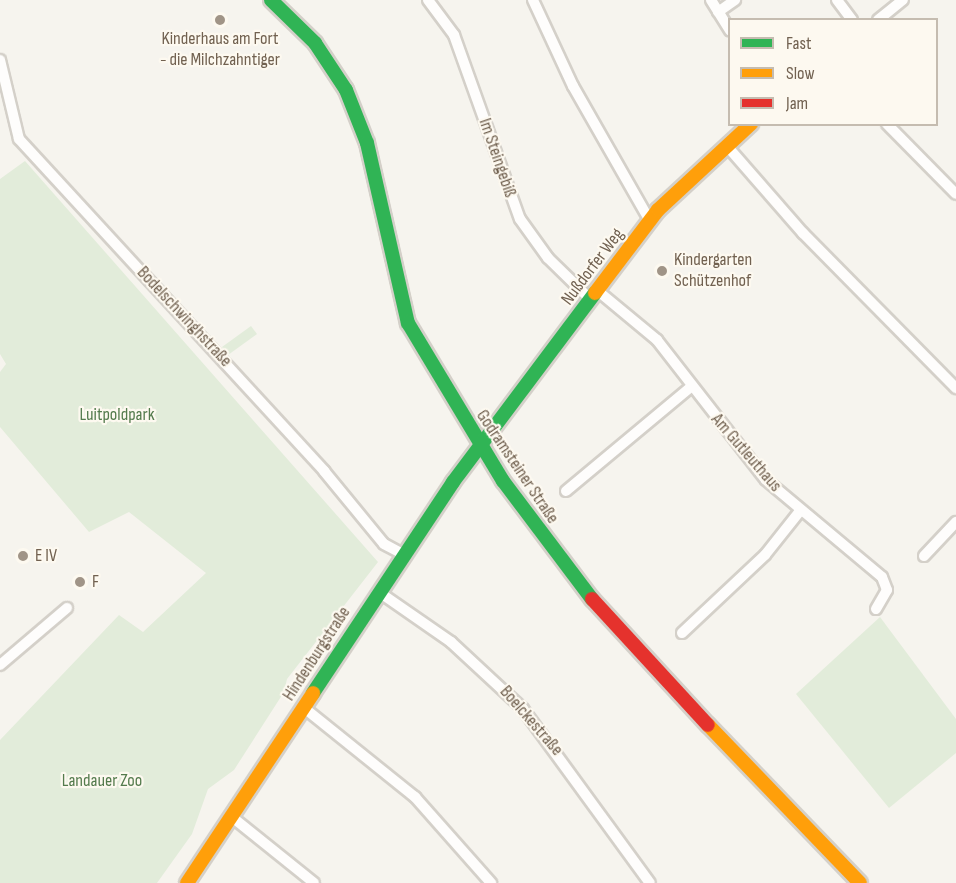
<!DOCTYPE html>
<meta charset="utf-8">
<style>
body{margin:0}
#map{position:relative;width:956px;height:883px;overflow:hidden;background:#f6f4ee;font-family:"Sofia Sans Condensed",sans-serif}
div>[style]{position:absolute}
.green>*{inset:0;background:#e2ecda}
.roads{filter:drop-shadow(2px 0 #d4d0c9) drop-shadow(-2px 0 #d4d0c9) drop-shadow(0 2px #d4d0c9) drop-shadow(0 -2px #d4d0c9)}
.street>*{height:10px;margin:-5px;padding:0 5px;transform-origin:5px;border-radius:5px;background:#fefdfc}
.fast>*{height:14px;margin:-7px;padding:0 7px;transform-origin:7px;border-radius:7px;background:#30b455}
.slow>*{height:14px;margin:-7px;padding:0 7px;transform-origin:7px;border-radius:7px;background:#ff9f0a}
.jam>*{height:14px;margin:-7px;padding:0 7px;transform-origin:7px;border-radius:7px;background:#e5322d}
.dots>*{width:16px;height:16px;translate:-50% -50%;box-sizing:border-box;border:3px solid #fdf9f0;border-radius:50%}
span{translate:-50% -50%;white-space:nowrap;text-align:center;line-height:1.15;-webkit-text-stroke:4.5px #fdf9f0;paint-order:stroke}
.poi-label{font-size:18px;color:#716150}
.left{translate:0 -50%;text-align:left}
.street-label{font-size:18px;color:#716150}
.park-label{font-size:18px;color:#547b4d}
.legend{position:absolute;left:728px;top:18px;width:210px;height:108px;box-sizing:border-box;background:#fdf9f0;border:2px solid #c5bcb0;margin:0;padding:8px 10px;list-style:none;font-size:18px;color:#716150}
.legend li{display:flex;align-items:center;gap:12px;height:30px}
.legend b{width:30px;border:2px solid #c5bcb0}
</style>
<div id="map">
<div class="green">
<div style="clip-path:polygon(25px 161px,378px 562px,287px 679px,284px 692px,234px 770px,208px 789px,192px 834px,157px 883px,0 883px,0 740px,119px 615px,143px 632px,206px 573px,129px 512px,89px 532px,0 427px,0 372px,6px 364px,0 354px,0 179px)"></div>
<div style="clip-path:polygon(251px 326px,257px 334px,228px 355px,222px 347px)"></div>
<div style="clip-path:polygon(880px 617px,956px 719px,956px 753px,889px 808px,796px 694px)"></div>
</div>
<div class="roads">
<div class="street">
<div style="left:428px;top:0;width:44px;rotate:53.4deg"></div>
<div style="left:454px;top:35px;width:195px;rotate:70.3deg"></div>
<div style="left:520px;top:219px;width:48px;rotate:54.3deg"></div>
<div style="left:548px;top:258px;width:60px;rotate:44.3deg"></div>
<div style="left:533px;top:0;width:95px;rotate:65.1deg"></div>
<div style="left:573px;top:86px;width:155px;rotate:60.3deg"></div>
<div style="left:711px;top:0;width:36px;rotate:58deg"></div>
<div style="left:837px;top:0;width:25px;rotate:53deg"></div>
<div style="left:718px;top:12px;width:21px;rotate:-35deg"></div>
<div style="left:878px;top:20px;width:32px;rotate:-39deg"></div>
<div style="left:0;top:60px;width:81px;rotate:76.5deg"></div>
<div style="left:19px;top:139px;width:451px;rotate:47.4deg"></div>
<div style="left:324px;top:471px;width:94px;rotate:50.6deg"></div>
<div style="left:384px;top:544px;width:21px;rotate:28deg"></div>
<div style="left:887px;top:124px;width:98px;rotate:45.4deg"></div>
<div style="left:727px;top:146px;width:116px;rotate:48.9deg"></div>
<div style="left:803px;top:233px;width:218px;rotate:45.4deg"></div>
<div style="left:598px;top:291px;width:77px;rotate:39.7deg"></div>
<div style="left:657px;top:340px;width:177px;rotate:52.1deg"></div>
<div style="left:766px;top:480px;width:151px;rotate:39.9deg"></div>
<div style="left:882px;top:577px;width:14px;rotate:69deg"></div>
<div style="left:887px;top:590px;width:22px;rotate:120deg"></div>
<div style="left:566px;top:491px;width:164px;rotate:-39.8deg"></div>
<div style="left:924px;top:556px;width:47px;rotate:-46.7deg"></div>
<div style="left:379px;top:592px;width:88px;rotate:34.8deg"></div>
<div style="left:451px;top:642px;width:98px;rotate:42.9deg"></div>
<div style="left:523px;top:709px;width:215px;rotate:53.9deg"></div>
<div style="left:682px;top:633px;width:114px;rotate:-43.2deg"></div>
<div style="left:765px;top:555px;width:56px;rotate:-51.5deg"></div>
<div style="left:0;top:665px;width:88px;rotate:-40.4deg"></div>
<div style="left:303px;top:707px;width:144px;rotate:38.8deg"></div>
<div style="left:415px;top:797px;width:115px;rotate:48.5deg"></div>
<div style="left:232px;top:817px;width:105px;rotate:38.8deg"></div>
</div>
<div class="fast">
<div style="left:271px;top:0;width:62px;rotate:44.3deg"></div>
<div style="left:315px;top:43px;width:56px;rotate:56.6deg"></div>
<div style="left:346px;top:90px;width:57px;rotate:68.4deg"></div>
<div style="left:367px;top:143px;width:185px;rotate:77.2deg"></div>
<div style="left:408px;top:323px;width:184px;rotate:59deg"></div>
<div style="left:503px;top:481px;width:148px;rotate:53deg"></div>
<div style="left:313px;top:693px;width:253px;rotate:-56.4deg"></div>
<div style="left:453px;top:482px;width:236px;rotate:-53.1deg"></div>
</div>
<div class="slow">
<div style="left:595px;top:293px;width:104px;rotate:-52.8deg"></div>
<div style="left:658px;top:210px;width:127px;rotate:-42.8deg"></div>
<div style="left:708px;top:725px;width:219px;rotate:46.1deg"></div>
<div style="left:187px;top:883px;width:228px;rotate:-56.4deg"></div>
</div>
<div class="jam">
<div style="left:592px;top:599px;width:171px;rotate:47.4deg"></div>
</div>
</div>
<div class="dots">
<div style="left:220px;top:20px;background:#a09487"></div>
<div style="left:662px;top:271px;background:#a09487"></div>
<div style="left:23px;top:556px;background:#a09487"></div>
<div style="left:80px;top:582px;background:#a09487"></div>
</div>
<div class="poi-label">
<span style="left:220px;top:50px">Kinderhaus am Fort<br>- die Milchzahntiger</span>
<span class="left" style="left:674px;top:271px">Kindergarten<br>Schützenhof</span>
<span class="left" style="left:35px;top:556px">E IV</span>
<span class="left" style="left:92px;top:582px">F</span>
</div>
<div class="street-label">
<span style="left:497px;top:158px;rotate:71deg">Im Steingebiß</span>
<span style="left:593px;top:267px;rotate:-53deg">Nußdorfer Weg</span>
<span style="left:184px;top:317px;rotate:47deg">Bodelschwinghstraße</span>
<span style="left:746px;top:453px;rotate:49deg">Am Gutleuthaus</span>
<span style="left:517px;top:467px;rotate:56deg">Godramsteiner Straße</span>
<span style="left:317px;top:654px;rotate:-57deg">Hindenburgstraße</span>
<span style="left:531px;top:721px;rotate:49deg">Boelckestraße</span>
</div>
<div class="park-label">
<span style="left:117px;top:415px">Luitpoldpark</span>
<span style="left:102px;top:781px">Landauer Zoo</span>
</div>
<ul class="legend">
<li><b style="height:8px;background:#30b455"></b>Fast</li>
<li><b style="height:8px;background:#ff9f0a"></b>Slow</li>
<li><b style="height:8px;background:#e5322d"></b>Jam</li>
</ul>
</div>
